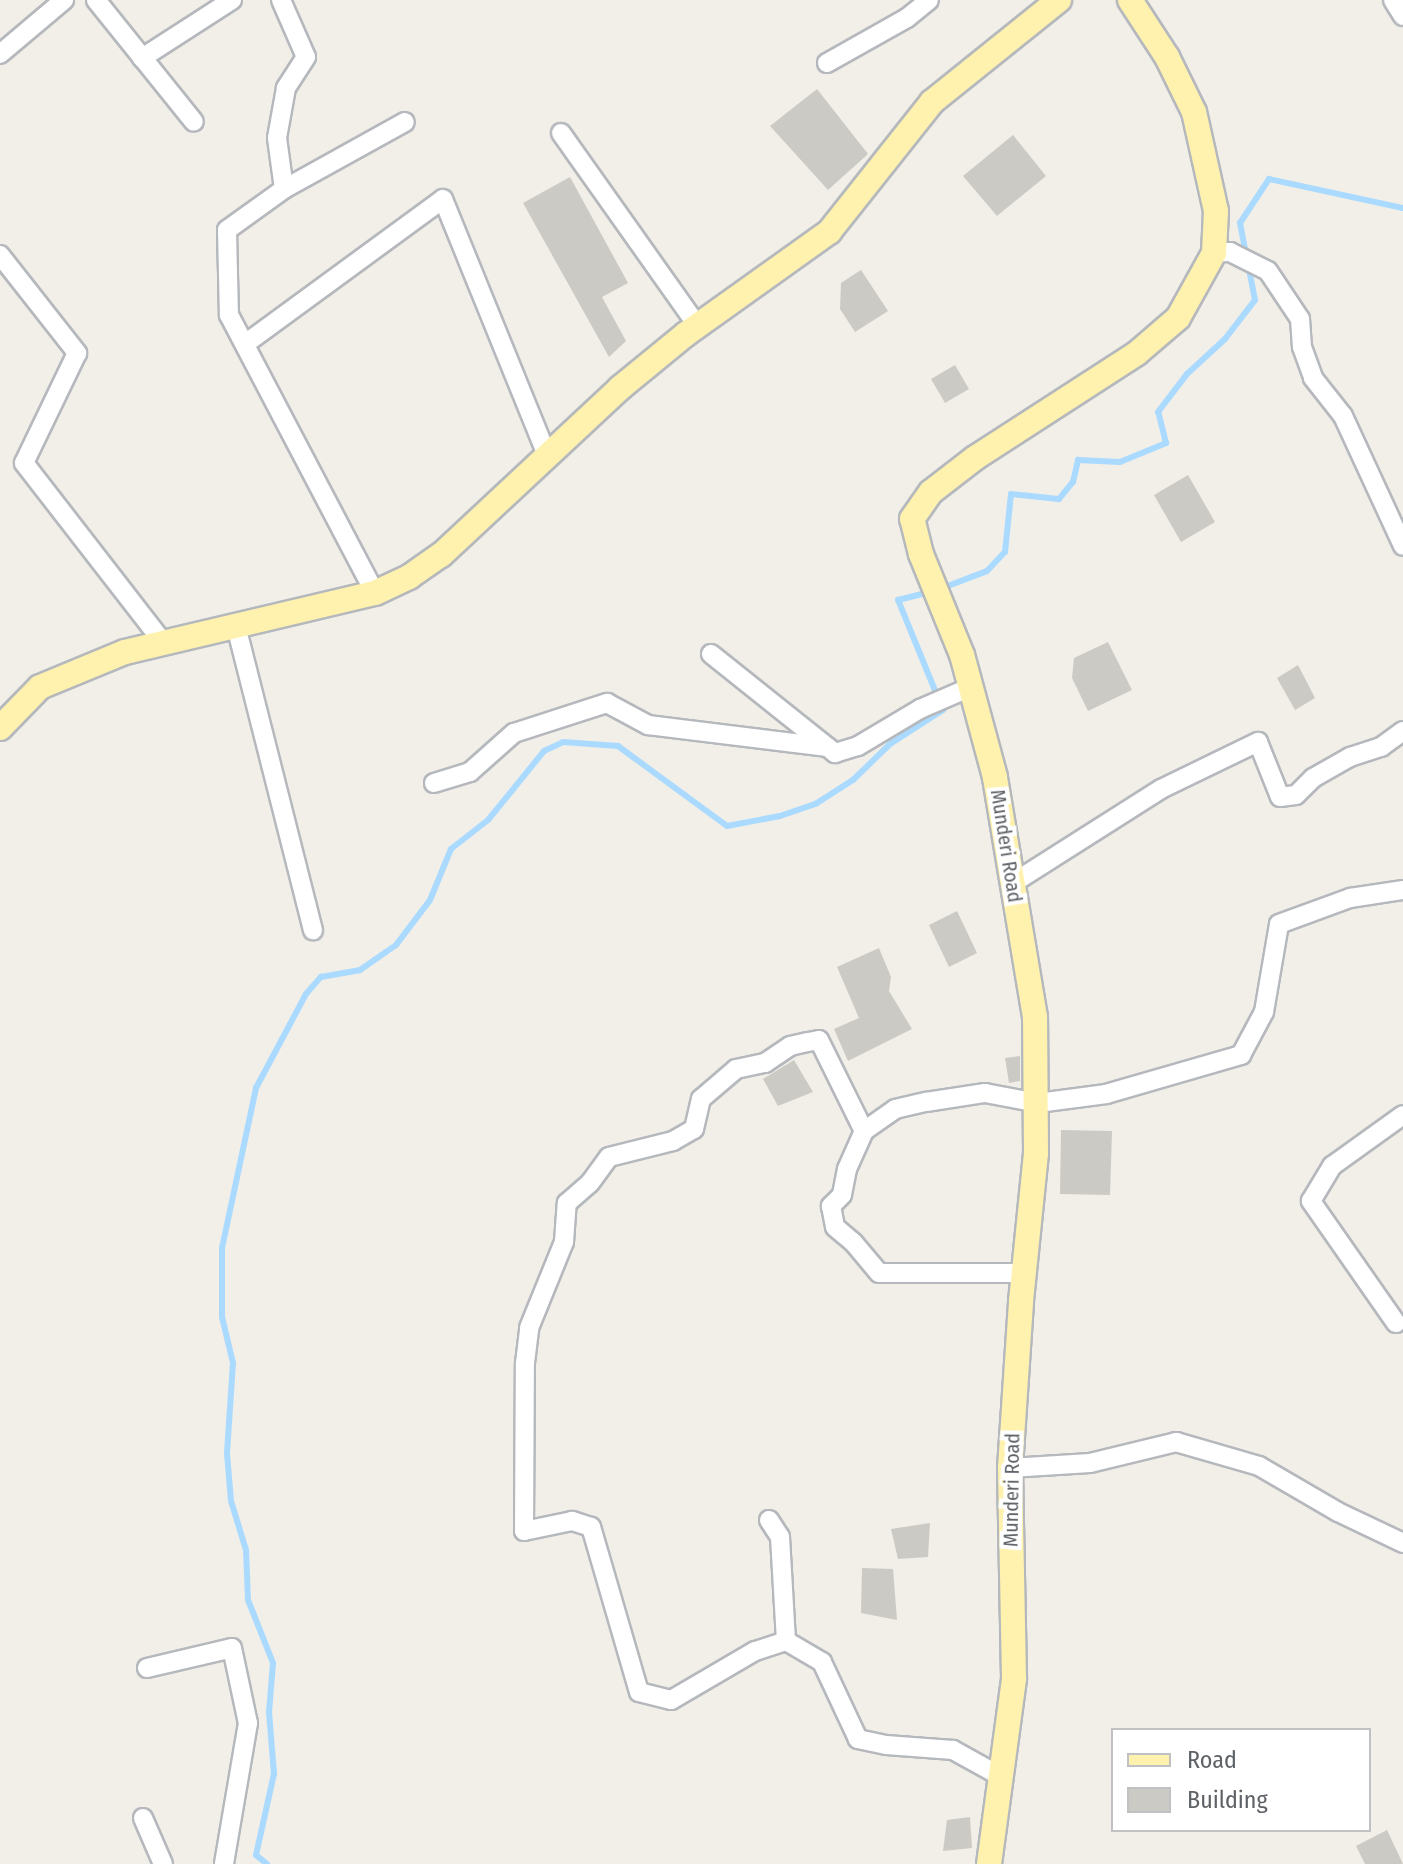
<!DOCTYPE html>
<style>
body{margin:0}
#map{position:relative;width:1403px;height:1864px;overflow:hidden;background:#f1efe8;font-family:"Fira Sans Condensed",sans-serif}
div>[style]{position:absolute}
.stream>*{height:6px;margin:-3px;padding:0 3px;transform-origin:3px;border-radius:3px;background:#aadaff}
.building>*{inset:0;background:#cccac5}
.roads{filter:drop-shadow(2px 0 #b5b8bc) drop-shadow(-2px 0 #b5b8bc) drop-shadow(0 2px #b5b8bc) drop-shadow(0 -2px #b5b8bc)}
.minor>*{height:18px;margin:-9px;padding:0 9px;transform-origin:9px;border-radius:9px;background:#fff}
.major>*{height:24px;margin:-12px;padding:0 12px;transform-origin:12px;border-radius:12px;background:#fff2af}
span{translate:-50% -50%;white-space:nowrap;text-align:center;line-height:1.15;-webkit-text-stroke:8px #fff;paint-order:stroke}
.street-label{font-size:20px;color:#5f6368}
.legend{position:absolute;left:1111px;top:1728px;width:260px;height:104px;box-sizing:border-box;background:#fff;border:2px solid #bfc1c3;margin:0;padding:10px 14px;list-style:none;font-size:24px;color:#5f6368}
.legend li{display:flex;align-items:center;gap:16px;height:40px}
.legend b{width:40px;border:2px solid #bfc1c3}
</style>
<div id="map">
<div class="stream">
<div style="left:1246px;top:254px;width:32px;rotate:-101deg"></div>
<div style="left:1240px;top:223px;width:53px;rotate:-56.6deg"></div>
<div style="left:1269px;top:179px;width:137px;rotate:12.2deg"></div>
<div style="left:940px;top:589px;width:50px;rotate:-21deg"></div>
<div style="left:987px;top:571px;width:26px;rotate:-47deg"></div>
<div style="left:1005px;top:552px;width:58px;rotate:-84.1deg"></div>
<div style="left:1011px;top:494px;width:48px;rotate:5.9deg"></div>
<div style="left:1059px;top:499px;width:22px;rotate:-51deg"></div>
<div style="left:1073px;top:482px;width:23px;rotate:-77deg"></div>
<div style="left:1078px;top:460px;width:42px;rotate:2.7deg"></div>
<div style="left:1120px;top:462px;width:50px;rotate:-22.4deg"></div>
<div style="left:1166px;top:443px;width:32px;rotate:-104deg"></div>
<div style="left:1158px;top:412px;width:48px;rotate:-52.7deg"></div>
<div style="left:1187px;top:374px;width:52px;rotate:-42.6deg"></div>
<div style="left:1225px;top:339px;width:49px;rotate:-52.4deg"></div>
<div style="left:1255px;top:300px;width:36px;rotate:-101deg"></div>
<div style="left:267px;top:1864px;width:14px;rotate:-141deg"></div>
<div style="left:256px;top:1855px;width:83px;rotate:-77.5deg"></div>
<div style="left:274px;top:1774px;width:62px;rotate:-94.6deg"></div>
<div style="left:269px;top:1712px;width:49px;rotate:-85.3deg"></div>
<div style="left:273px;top:1663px;width:68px;rotate:-111.6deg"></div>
<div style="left:248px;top:1600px;width:50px;rotate:-92.3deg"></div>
<div style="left:246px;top:1550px;width:51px;rotate:-107deg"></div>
<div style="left:231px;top:1501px;width:48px;rotate:-94.8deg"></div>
<div style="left:227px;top:1453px;width:90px;rotate:-86.2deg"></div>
<div style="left:233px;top:1363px;width:47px;rotate:-103.4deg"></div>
<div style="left:222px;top:1317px;width:69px;rotate:-90deg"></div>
<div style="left:222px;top:1248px;width:164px;rotate:-78deg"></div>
<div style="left:256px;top:1088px;width:106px;rotate:-62deg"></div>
<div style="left:306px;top:994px;width:23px;rotate:-49deg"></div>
<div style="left:321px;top:977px;width:40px;rotate:-10deg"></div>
<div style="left:360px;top:970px;width:44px;rotate:-34.8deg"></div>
<div style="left:396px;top:945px;width:56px;rotate:-52.9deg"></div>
<div style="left:430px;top:900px;width:55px;rotate:-67.6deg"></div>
<div style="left:451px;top:849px;width:47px;rotate:-38.1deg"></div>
<div style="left:488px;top:820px;width:89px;rotate:-50.9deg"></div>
<div style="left:544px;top:751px;width:21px;rotate:-25deg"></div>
<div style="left:563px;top:742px;width:55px;rotate:4.2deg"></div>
<div style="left:618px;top:746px;width:135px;rotate:36.3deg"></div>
<div style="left:727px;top:826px;width:54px;rotate:-10.7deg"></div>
<div style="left:780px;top:816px;width:39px;rotate:-19deg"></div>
<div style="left:817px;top:803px;width:43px;rotate:-32.6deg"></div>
<div style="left:853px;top:780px;width:52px;rotate:-44.2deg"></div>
<div style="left:890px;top:744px;width:63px;rotate:-32.7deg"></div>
<div style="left:943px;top:710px;width:119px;rotate:-112.2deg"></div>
<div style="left:898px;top:600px;width:32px;rotate:-14deg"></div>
</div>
<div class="building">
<div style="clip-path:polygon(817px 89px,868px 154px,828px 190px,770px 126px)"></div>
<div style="clip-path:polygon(1013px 135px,1046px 176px,997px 216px,963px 176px)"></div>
<div style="clip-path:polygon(570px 177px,628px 283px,602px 297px,626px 341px,609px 357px,523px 203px)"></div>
<div style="clip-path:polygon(861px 270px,888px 311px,855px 332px,840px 309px,841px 283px)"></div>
<div style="clip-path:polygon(955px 365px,969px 389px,945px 403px,931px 379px)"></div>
<div style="clip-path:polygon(1188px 475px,1215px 522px,1181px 542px,1154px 495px)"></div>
<div style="clip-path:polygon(1108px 642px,1132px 690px,1088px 711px,1072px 678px,1074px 658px)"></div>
<div style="clip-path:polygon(1298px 665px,1315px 698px,1295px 710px,1277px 678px)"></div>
<div style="clip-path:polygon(957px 911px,977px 953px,949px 967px,929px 925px)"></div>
<div style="clip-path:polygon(879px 948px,891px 977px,889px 991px,912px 1029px,848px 1061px,834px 1029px,859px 1018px,837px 967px)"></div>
<div style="clip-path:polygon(1020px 1056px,1020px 1081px,1009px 1083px,1005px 1058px)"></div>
<div style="clip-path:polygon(794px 1060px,813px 1092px,778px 1106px,763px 1079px)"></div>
<div style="clip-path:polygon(1061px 1130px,1112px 1131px,1110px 1195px,1060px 1194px)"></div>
<div style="clip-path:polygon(930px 1523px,928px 1557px,898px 1559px,891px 1529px)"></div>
<div style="clip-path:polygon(862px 1568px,893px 1569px,897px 1620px,861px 1613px)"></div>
<div style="clip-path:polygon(970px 1817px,972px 1848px,943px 1851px,947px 1820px)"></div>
<div style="clip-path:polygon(1387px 1830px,1403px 1864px,1365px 1864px,1356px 1846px)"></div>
</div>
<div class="roads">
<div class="minor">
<div style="left:96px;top:0;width:156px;rotate:51.2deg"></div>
<div style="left:281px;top:0;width:62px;rotate:66.3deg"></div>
<div style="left:306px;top:57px;width:37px;rotate:123deg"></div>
<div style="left:286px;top:88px;width:51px;rotate:100.2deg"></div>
<div style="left:277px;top:138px;width:51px;rotate:82.2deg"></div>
<div style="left:284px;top:189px;width:70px;rotate:144.3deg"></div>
<div style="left:227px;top:230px;width:85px;rotate:88.7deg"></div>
<div style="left:229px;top:315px;width:314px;rotate:62.3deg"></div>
<div style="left:1393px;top:0;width:19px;rotate:58deg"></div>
<div style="left:0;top:54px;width:84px;rotate:-40.2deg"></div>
<div style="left:142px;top:58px;width:107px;rotate:-32.8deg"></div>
<div style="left:827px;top:63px;width:92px;rotate:-29.4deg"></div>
<div style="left:907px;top:18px;width:28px;rotate:-39deg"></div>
<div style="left:561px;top:133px;width:235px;rotate:54.7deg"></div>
<div style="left:284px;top:189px;width:138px;rotate:-29deg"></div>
<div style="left:1214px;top:253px;width:16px;rotate:-4deg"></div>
<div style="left:1230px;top:252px;width:42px;rotate:26.6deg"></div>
<div style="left:1268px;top:271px;width:58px;rotate:56.3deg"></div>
<div style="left:1300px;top:319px;width:28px;rotate:86deg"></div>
<div style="left:1302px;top:347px;width:33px;rotate:70deg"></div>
<div style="left:1313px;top:378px;width:48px;rotate:51.7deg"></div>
<div style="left:1343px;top:416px;width:143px;rotate:65.2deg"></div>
<div style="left:0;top:255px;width:125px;rotate:51.8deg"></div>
<div style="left:77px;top:353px;width:122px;rotate:115.7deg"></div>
<div style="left:24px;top:463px;width:227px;rotate:52.2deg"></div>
<div style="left:245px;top:344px;width:245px;rotate:-36.2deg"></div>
<div style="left:443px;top:199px;width:276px;rotate:67.9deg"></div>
<div style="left:236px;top:626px;width:314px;rotate:75.8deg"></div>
<div style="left:711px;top:654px;width:159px;rotate:38.6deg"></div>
<div style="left:835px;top:753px;width:24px;rotate:-17deg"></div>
<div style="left:858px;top:746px;width:72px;rotate:-30.8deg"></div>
<div style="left:920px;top:709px;width:56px;rotate:-23.3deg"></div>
<div style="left:434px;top:783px;width:38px;rotate:-17deg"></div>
<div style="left:470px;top:772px;width:59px;rotate:-41.6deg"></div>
<div style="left:514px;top:733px;width:98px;rotate:-17.9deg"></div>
<div style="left:607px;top:703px;width:47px;rotate:28.2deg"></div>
<div style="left:648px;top:725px;width:181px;rotate:7deg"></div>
<div style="left:1013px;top:883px;width:175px;rotate:-32.4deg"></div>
<div style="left:1161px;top:789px;width:108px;rotate:-25.9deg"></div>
<div style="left:1258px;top:742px;width:59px;rotate:68.2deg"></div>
<div style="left:1280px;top:797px;width:16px;rotate:-7deg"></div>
<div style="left:1296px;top:795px;width:24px;rotate:-45deg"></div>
<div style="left:1313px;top:778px;width:43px;rotate:-29.6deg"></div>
<div style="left:1350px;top:757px;width:33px;rotate:-18deg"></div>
<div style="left:1381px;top:747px;width:27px;rotate:-36deg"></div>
<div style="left:864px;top:1131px;width:38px;rotate:-35deg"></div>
<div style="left:895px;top:1109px;width:32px;rotate:-13deg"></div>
<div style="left:926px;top:1102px;width:60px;rotate:-8.7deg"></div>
<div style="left:985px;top:1093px;width:54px;rotate:10.7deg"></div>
<div style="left:1038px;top:1103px;width:69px;rotate:-7.5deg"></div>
<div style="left:1106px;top:1094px;width:141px;rotate:-16.1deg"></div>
<div style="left:1241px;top:1055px;width:49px;rotate:-61.9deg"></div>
<div style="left:1264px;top:1012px;width:89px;rotate:-80.3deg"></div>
<div style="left:1279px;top:924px;width:76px;rotate:-20.1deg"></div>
<div style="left:1350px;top:898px;width:54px;rotate:-8.6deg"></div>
<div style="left:1396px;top:1323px;width:149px;rotate:-124.9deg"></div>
<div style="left:1311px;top:1201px;width:41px;rotate:-59deg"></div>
<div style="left:1332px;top:1166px;width:87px;rotate:-35.7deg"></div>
<div style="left:1010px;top:1468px;width:80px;rotate:-3.6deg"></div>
<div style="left:1090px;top:1463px;width:89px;rotate:-13.7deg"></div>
<div style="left:1176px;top:1442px;width:86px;rotate:16.1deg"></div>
<div style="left:1259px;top:1466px;width:91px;rotate:30.2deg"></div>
<div style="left:1338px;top:1512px;width:72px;rotate:25.5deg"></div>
<div style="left:769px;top:1520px;width:20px;rotate:57deg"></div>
<div style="left:780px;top:1537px;width:104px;rotate:86.7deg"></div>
<div style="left:147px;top:1668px;width:87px;rotate:-13.2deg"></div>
<div style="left:232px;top:1648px;width:77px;rotate:78deg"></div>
<div style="left:248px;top:1723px;width:143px;rotate:99.7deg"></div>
<div style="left:1000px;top:1776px;width:54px;rotate:-151deg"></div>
<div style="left:953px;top:1750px;width:67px;rotate:-175.7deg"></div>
<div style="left:886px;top:1745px;width:29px;rotate:-168deg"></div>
<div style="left:858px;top:1739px;width:85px;rotate:-115.1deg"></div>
<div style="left:822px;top:1662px;width:42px;rotate:-149.7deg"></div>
<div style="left:786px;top:1641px;width:33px;rotate:162deg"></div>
<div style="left:755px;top:1651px;width:97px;rotate:149.7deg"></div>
<div style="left:671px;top:1700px;width:33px;rotate:-166deg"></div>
<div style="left:639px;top:1692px;width:172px;rotate:-106.2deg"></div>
<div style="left:591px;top:1527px;width:20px;rotate:-162deg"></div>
<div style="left:572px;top:1521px;width:49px;rotate:168.2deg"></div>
<div style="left:524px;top:1531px;width:168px;rotate:-89.7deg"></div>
<div style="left:525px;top:1363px;width:35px;rotate:-83deg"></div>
<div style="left:529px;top:1328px;width:93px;rotate:-67.9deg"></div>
<div style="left:564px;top:1242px;width:39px;rotate:-86deg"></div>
<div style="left:567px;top:1203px;width:30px;rotate:-41deg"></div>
<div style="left:590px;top:1183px;width:32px;rotate:-54deg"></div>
<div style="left:609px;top:1157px;width:66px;rotate:-14deg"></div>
<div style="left:673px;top:1141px;width:24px;rotate:-30deg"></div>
<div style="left:694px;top:1129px;width:31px;rotate:-77deg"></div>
<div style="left:701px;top:1099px;width:46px;rotate:-40.6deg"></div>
<div style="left:736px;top:1069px;width:30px;rotate:-12deg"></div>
<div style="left:765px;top:1063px;width:30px;rotate:-34deg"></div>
<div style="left:790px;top:1046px;width:18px;rotate:-13deg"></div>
<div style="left:808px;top:1042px;width:11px;rotate:-10deg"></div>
<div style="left:819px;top:1040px;width:102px;rotate:63.7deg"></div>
<div style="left:864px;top:1131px;width:42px;rotate:114.1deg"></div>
<div style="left:847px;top:1169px;width:26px;rotate:101deg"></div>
<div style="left:842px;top:1195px;width:16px;rotate:135deg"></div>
<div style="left:831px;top:1206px;width:21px;rotate:79deg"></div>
<div style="left:835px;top:1227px;width:23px;rotate:40deg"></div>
<div style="left:853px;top:1242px;width:40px;rotate:50deg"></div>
<div style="left:879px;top:1273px;width:145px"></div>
<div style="left:143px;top:1818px;width:50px;rotate:66.5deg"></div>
</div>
<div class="major">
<div style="left:0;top:728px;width:57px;rotate:-45.7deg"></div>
<div style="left:40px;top:687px;width:92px;rotate:-22.4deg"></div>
<div style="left:125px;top:652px;width:257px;rotate:-13.3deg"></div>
<div style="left:375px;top:593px;width:38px;rotate:-25deg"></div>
<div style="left:409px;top:577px;width:39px;rotate:-35deg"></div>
<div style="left:441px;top:555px;width:245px;rotate:-43deg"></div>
<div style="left:620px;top:388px;width:85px;rotate:-39.3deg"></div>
<div style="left:686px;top:334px;width:176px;rotate:-35.5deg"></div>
<div style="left:829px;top:232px;width:166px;rotate:-51.6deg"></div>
<div style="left:932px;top:102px;width:163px;rotate:-38.8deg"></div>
<div style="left:989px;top:1864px;width:188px;rotate:-82.3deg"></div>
<div style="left:1014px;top:1678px;width:210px;rotate:-91.1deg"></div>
<div style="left:1010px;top:1468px;width:167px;rotate:-86.2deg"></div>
<div style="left:1021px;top:1301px;width:149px;rotate:-84.2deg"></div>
<div style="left:1036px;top:1153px;width:136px;rotate:-90.4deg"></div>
<div style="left:1035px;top:1017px;width:243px;rotate:-99.5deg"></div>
<div style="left:995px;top:777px;width:126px;rotate:-105.1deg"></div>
<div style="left:962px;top:655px;width:109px;rotate:-112.1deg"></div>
<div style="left:921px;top:554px;width:36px;rotate:-104deg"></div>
<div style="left:912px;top:519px;width:33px;rotate:-55deg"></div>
<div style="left:931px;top:492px;width:56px;rotate:-37.7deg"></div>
<div style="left:975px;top:458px;width:192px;rotate:-32.9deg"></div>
<div style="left:1136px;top:354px;width:55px;rotate:-40.6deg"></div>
<div style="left:1178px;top:318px;width:74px;rotate:-61deg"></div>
<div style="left:1214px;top:253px;width:42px;rotate:-87.3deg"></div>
<div style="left:1216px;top:211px;width:101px;rotate:-102.5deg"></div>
<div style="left:1194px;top:112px;width:61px;rotate:-116.1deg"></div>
<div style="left:1167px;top:57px;width:68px;rotate:-123deg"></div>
</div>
</div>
<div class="street-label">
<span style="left:1006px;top:846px;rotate:81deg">Munderi Road</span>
<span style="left:1012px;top:1490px;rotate:-89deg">Munderi Road</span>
</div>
<ul class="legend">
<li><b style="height:10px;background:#fff2af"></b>Road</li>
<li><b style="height:22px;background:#cccac5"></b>Building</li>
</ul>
</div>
